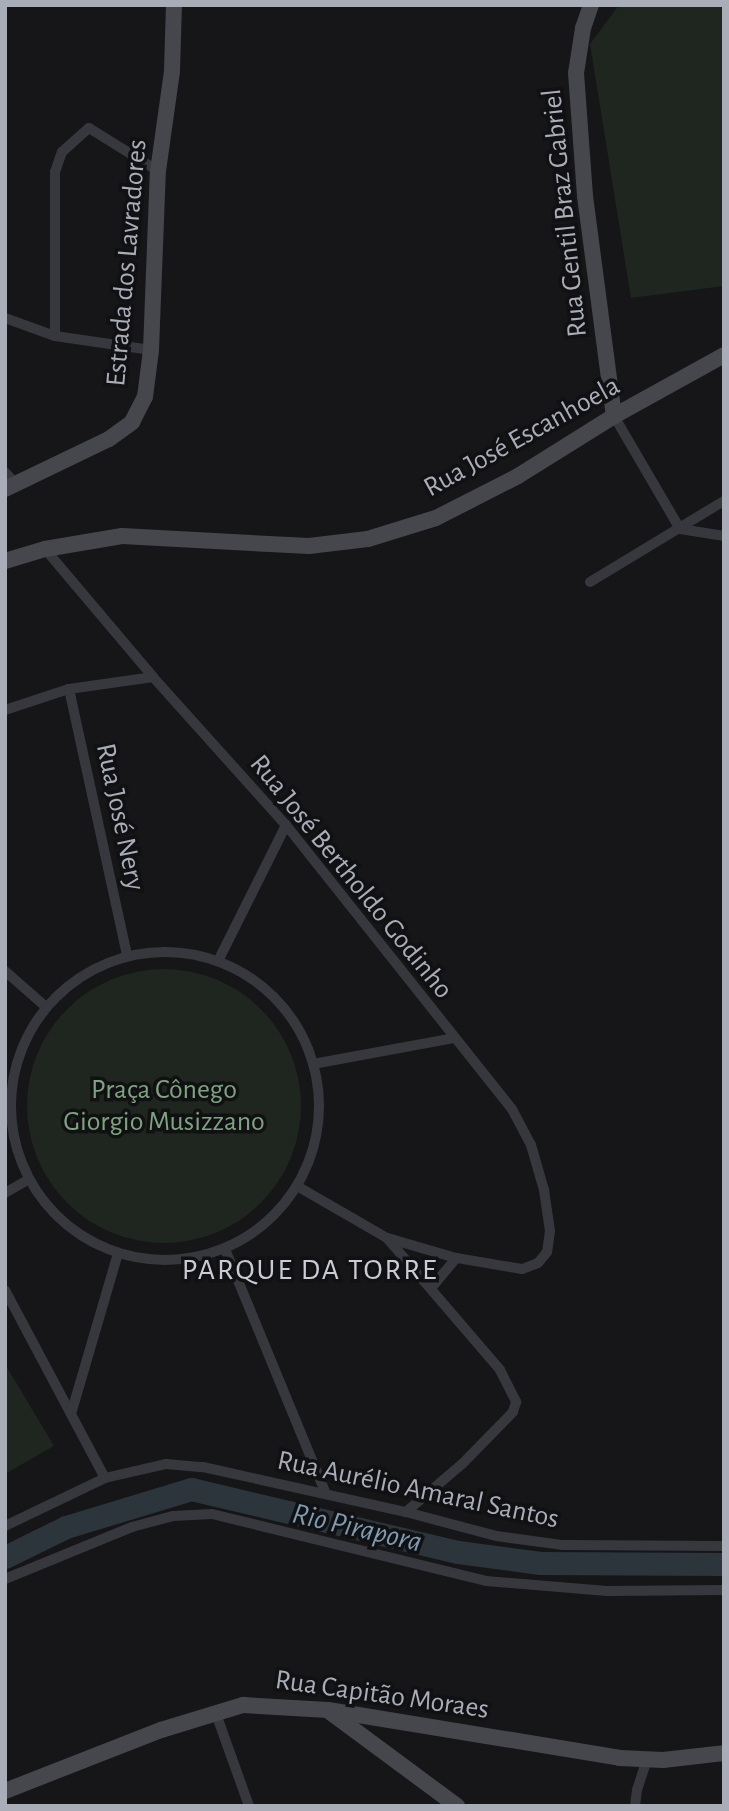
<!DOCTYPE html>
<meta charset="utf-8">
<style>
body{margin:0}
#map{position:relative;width:729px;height:1811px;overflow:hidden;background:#161618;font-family:"Alegreya Sans",sans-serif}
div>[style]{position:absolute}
.green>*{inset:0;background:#1e261f}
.round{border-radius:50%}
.river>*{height:23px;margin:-11.5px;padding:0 11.5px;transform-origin:11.5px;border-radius:11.5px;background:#2c353c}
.street>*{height:10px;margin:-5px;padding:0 5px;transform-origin:5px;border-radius:5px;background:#37383d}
.street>.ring{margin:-5px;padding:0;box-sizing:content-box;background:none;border:10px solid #37383d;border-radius:50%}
.secondary>*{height:16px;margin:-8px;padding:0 8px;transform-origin:8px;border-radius:8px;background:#45474d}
span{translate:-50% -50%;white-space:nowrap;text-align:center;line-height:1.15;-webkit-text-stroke:7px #111113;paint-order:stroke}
.street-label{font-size:28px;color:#a8adb8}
.park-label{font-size:28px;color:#7fa381}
.neighbourhood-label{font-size:30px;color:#c9ccd4;letter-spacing:2px}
.water-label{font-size:30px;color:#7f9bb3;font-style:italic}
.frame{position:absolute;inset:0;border:7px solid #a8adb8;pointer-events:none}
</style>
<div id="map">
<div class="green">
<div style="clip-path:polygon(619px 5px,724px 5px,724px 286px,631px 298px,590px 44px)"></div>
<div class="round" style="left:27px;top:969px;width:274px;height:274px"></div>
<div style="clip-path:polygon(5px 1364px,54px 1446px,5px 1474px)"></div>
</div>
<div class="river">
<div style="left:5px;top:1557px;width:68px;rotate:-26.2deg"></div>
<div style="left:66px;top:1527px;width:131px;rotate:-16.9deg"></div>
<div style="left:191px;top:1489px;width:274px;rotate:13.3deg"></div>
<div style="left:458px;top:1552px;width:83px;rotate:7.6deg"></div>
<div style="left:540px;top:1563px;width:184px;rotate:0.3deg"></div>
</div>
<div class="street">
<div style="left:5px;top:318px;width:53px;rotate:19.8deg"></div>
<div style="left:55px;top:336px;width:97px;rotate:8.3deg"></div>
<div style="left:55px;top:336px;width:164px;rotate:-90deg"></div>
<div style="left:55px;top:172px;width:21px;rotate:-71deg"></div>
<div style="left:62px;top:152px;width:36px;rotate:-42deg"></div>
<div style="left:89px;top:128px;width:81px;rotate:31.9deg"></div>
<div style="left:614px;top:416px;width:131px;rotate:59.7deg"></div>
<div style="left:680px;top:529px;width:45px;rotate:9deg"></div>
<div style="left:5px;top:472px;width:15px;rotate:48deg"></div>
<div style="left:45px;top:549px;width:167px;rotate:49.8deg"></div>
<div style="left:153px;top:677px;width:199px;rotate:48.1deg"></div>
<div style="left:286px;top:825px;width:363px;rotate:51.5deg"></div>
<div style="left:512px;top:1109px;width:41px;rotate:62.2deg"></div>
<div style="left:531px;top:1145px;width:47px;rotate:73.9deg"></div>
<div style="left:544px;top:1190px;width:41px;rotate:81.7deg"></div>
<div style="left:550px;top:1231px;width:21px;rotate:98deg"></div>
<div style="left:547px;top:1252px;width:14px;rotate:129deg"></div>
<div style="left:538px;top:1263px;width:17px;rotate:159deg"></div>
<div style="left:522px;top:1269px;width:67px;rotate:-170.5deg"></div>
<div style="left:456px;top:1258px;width:72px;rotate:-163.8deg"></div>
<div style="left:387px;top:1238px;width:104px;rotate:-150deg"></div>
<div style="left:590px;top:582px;width:157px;rotate:-31.2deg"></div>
<div style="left:69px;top:689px;width:273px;rotate:77.7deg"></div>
<div style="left:5px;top:710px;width:67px;rotate:-18.2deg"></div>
<div style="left:69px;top:689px;width:85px;rotate:-8.1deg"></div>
<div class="ring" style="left:11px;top:952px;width:298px;height:298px"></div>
<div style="left:218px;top:961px;width:152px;rotate:-63.4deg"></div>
<div style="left:5px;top:971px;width:55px;rotate:41.3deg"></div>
<div style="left:313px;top:1064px;width:143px;rotate:-10.4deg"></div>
<div style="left:5px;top:1193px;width:28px;rotate:-30deg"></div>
<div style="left:387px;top:1238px;width:174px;rotate:49.4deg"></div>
<div style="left:500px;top:1370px;width:36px;rotate:63deg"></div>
<div style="left:516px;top:1402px;width:10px;rotate:107deg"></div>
<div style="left:513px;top:1412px;width:73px;rotate:134.4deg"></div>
<div style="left:462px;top:1464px;width:74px;rotate:139.4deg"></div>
<div style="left:225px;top:1249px;width:265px;rotate:67.6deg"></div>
<div style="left:432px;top:1287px;width:38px;rotate:-50deg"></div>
<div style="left:5px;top:1290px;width:213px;rotate:62deg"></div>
<div style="left:71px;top:1414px;width:168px;rotate:-73.7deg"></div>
<div style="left:5px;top:1526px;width:111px;rotate:-25.6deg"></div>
<div style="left:105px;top:1478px;width:63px;rotate:-12.9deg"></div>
<div style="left:166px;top:1464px;width:37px;rotate:5deg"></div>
<div style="left:203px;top:1467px;width:208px;rotate:12.5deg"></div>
<div style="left:406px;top:1512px;width:93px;rotate:14.9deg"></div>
<div style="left:496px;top:1536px;width:68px;rotate:7.7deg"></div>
<div style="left:563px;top:1545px;width:161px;rotate:0.4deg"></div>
<div style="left:5px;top:1579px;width:137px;rotate:-22.3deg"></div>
<div style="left:132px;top:1527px;width:42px;rotate:-15deg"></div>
<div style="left:173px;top:1516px;width:39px;rotate:-3deg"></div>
<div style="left:212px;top:1514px;width:282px;rotate:13.7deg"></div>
<div style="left:486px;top:1581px;width:121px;rotate:4.7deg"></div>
<div style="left:607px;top:1591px;width:117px;rotate:-0.5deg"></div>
<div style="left:215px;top:1711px;width:101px;rotate:70.3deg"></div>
<div style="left:635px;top:1806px;width:16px;rotate:-83deg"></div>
<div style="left:637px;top:1790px;width:33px;rotate:-72deg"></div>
</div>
<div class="secondary">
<div style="left:591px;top:5px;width:24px;rotate:109deg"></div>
<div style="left:583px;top:28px;width:46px;rotate:98.8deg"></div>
<div style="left:576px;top:73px;width:123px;rotate:85.8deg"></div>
<div style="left:585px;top:196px;width:222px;rotate:82.5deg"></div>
<div style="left:5px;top:489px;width:115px;rotate:-25.7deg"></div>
<div style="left:109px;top:439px;width:29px;rotate:-36deg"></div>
<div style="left:132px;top:422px;width:28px;rotate:-63deg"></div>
<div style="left:145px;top:397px;width:47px;rotate:-82.7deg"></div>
<div style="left:151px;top:350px;width:179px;rotate:-87.8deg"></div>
<div style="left:158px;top:171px;width:101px;rotate:-82deg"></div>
<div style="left:172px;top:71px;width:66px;rotate:-88.3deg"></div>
<div style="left:5px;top:561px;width:42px;rotate:-16.7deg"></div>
<div style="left:45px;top:549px;width:78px;rotate:-9.6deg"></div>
<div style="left:122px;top:536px;width:187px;rotate:3.1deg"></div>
<div style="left:309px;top:546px;width:59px;rotate:-6.8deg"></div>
<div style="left:368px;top:539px;width:71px;rotate:-17.2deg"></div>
<div style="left:436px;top:518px;width:92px;rotate:-27.1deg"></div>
<div style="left:518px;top:476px;width:113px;rotate:-32deg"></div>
<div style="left:614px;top:416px;width:126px;rotate:-29deg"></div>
<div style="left:330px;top:1712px;width:158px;rotate:36.5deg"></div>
<div style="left:5px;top:1791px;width:168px;rotate:-21.4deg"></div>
<div style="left:161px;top:1730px;width:86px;rotate:-17deg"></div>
<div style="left:243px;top:1705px;width:85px;rotate:3.4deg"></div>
<div style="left:328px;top:1710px;width:296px;rotate:9.3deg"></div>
<div style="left:620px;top:1758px;width:43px;rotate:2.7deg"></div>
<div style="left:663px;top:1760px;width:61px;rotate:-6.5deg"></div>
</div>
<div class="street-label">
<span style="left:565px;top:213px;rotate:-96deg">Rua Gentil Braz Gabriel</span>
<span style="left:127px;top:263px;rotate:-85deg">Estrada dos Lavradores</span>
<span style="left:522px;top:437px;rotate:-29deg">Rua José Escanhoela</span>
<span style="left:120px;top:817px;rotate:78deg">Rua José Nery</span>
<span style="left:351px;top:877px;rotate:51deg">Rua José Bertholdo Godinho</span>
<span style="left:418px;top:1490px;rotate:12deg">Rua Aurélio Amaral Santos</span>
<span style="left:382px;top:1695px;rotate:8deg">Rua Capitão Moraes</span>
</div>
<div class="park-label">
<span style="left:164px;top:1106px">Praça Cônego<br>Giorgio Musizzano</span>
</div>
<div class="neighbourhood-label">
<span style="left:310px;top:1270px">PARQUE DA TORRE</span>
</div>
<div class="water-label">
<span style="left:357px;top:1528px;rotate:13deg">Rio Pirapora</span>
</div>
<div class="frame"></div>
</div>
